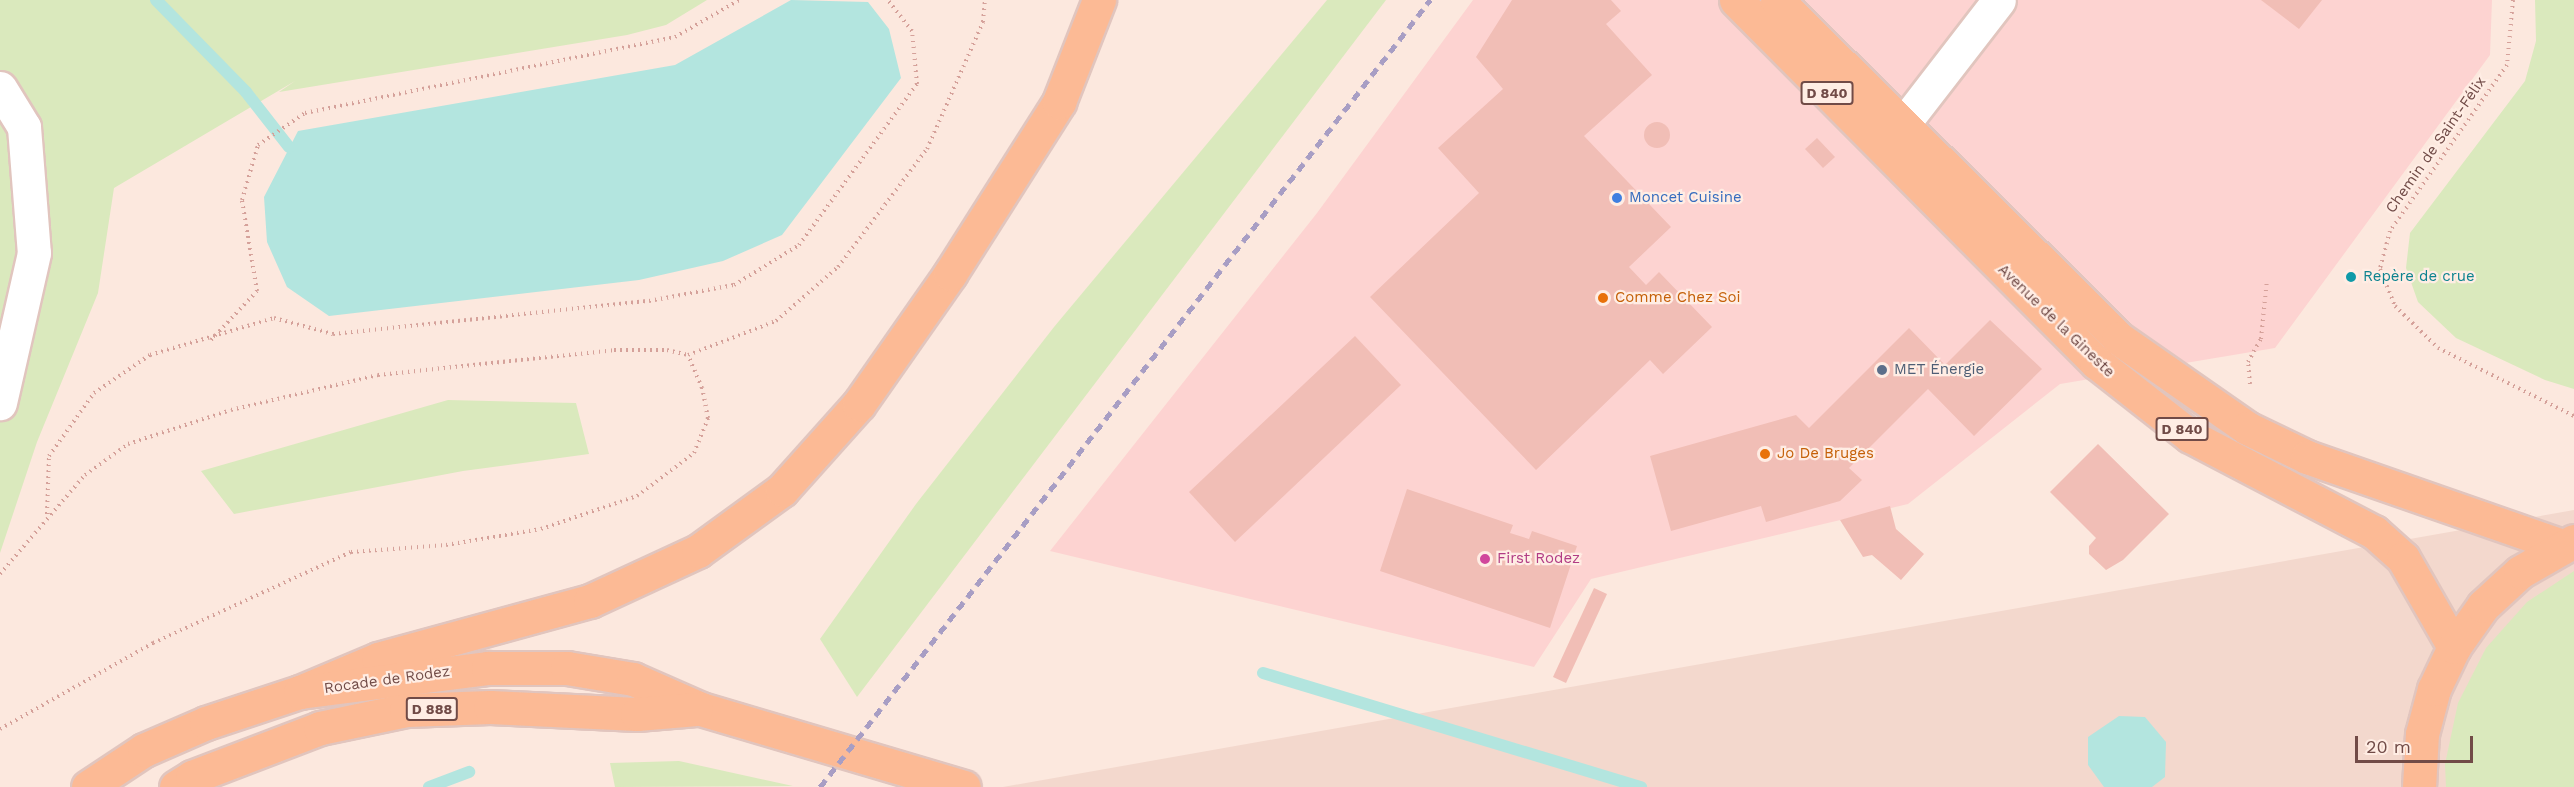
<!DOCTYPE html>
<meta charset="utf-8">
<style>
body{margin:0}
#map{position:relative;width:2574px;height:787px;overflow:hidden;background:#fce8de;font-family:"Work Sans",sans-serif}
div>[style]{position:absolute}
.residential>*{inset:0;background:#f3d8cd}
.commercial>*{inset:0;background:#fdd3d1}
.green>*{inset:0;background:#dae9bd}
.water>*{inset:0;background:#b3e5df}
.stream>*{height:12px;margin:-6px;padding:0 6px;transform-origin:6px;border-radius:6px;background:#b3e5df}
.building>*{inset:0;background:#f1beb6}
.round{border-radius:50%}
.path>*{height:4px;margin-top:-2px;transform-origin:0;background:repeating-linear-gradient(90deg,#d5a19a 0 1.5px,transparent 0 6px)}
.roads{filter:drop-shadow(2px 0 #e1c5be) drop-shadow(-2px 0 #e1c5be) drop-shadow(0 2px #e1c5be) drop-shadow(0 -2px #e1c5be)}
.minor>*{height:33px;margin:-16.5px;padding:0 16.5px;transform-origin:16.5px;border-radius:16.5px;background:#fff}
.major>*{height:33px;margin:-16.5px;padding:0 16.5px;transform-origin:16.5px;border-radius:16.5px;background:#fcba95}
.rail>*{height:4.5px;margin-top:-2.25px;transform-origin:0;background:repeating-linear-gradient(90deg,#a89ec4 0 9px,transparent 0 15px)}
.dots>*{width:16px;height:16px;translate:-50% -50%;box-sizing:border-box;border:3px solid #ffede4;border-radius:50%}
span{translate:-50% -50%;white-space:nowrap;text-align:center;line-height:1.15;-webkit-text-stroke:4.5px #ffede4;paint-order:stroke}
.shield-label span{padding:2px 4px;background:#ffede4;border:2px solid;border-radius:4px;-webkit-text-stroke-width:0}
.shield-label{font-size:14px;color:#714b47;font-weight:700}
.street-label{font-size:15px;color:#714b47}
.shop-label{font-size:15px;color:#366cbe}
.left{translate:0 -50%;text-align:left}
.culture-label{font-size:15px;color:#0d838f}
.food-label{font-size:15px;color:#c56008}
.service-label{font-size:15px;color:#4e5e75}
.hotel-label{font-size:15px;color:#b23c85}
.scale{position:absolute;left:2355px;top:736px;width:118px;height:27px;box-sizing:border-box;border:3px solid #714b47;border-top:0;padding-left:8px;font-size:18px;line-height:21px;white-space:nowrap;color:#714b47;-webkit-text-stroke:4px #ffede4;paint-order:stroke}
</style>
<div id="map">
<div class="residential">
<div style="clip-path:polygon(2574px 510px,2574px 787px,1003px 787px)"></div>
</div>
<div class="commercial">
<div style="clip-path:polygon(1473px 0,2492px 0,2490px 55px,2275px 348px,2060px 384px,1908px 504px,1591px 579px,1534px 667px,1050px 551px,1317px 213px)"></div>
</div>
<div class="green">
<div style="clip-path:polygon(0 0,707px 0,666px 25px,627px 35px,279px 92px,295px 81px,114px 188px,98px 293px,37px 442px,0 553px)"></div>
<div style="clip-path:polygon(1327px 0,1386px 0,857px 697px,820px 639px,916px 504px,1054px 327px)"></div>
<div style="clip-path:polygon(2535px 0,2574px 0,2574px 389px,2545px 380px,2456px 338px,2418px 302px,2406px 268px,2410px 233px,2525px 81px,2536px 41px)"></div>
<div style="clip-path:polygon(448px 400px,576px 403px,589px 454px,463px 471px,234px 514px,201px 471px)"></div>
<div style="clip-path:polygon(2574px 571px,2574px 787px,2446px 787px,2445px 764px,2458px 703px,2486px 648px,2527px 602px)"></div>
<div style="clip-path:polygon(679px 761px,793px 786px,615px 787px,610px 763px)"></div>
</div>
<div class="water">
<div style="clip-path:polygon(791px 0,868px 2px,889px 29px,901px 78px,782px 235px,723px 261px,639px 280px,329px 316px,287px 287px,267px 242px,264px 197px,298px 131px,675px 65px)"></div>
<div style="clip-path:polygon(2119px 716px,2145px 717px,2166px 742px,2165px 777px,2152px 787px,2104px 787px,2088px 765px,2088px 737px)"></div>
</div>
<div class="stream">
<div style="left:156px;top:0;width:129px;rotate:45.6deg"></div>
<div style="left:246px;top:92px;width:70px;rotate:52deg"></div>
<div style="left:1263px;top:673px;width:395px;rotate:16.8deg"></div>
<div style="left:429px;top:787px;width:43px;rotate:-20.6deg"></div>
</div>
<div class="building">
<div style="clip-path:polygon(1512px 0,1611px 0,1621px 11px,1606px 24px,1652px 75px,1584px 136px,1671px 227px,1629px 267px,1646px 285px,1659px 272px,1712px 327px,1663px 374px,1650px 360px,1536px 470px,1370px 297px,1479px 193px,1438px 148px,1503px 89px,1476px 57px)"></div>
<div style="clip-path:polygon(2261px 0,2322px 0,2299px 29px)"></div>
<div class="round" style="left:1644px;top:122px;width:26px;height:26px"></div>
<div style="clip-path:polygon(1817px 138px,1835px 157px,1823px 168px,1805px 149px)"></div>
<div style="clip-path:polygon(1990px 320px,2042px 369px,1974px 436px,1928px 389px,1849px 468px,1862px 480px,1840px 501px,1766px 522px,1761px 506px,1671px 531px,1650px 456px,1796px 415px,1809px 428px,1909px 328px,1945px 365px)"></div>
<div style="clip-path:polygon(1355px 336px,1401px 385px,1235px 542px,1189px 492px)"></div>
<div style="clip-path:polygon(2098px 444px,2169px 514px,2123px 560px,2106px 570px,2089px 554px,2089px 546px,2096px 538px,2050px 492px)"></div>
<div style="clip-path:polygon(1407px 489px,1513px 525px,1510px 533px,1529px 539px,1532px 531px,1577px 546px,1550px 628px,1380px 571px)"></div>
<div style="clip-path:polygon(1890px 506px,1896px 529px,1924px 554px,1901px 580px,1872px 555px,1863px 557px,1840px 520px)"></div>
<div style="clip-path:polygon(1594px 588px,1607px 594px,1566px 683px,1553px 677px)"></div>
</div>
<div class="path">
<div style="left:2513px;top:0;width:65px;rotate:95.3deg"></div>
<div style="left:2507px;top:65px;width:203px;rotate:125.2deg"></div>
<div style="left:2390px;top:231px;width:39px;rotate:105deg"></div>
<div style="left:2380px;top:269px;width:40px;rotate:68deg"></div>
<div style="left:2395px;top:306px;width:60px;rotate:44.3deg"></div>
<div style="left:2438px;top:348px;width:152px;rotate:26.6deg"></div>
<div style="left:211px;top:340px;width:67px;rotate:-46.8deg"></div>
<div style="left:257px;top:291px;width:92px;rotate:-99.4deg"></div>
<div style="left:242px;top:200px;width:57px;rotate:-73.8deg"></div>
<div style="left:258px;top:145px;width:57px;rotate:-34.2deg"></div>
<div style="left:305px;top:113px;width:378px;rotate:-11.6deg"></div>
<div style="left:675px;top:37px;width:74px;rotate:-30deg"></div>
<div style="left:2250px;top:384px;width:22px;rotate:-95deg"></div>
<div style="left:2248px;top:362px;width:26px;rotate:-61deg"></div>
<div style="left:2261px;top:339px;width:59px;rotate:-84.2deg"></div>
<div style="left:47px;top:514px;width:58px;rotate:-88deg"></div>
<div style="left:49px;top:456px;width:77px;rotate:-54.5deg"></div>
<div style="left:94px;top:393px;width:68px;rotate:-34.2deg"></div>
<div style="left:150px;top:355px;width:129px;rotate:-16.6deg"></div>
<div style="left:274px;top:318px;width:61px;rotate:15.2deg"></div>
<div style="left:333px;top:334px;width:318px;rotate:-6deg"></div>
<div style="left:649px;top:301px;width:86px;rotate:-10.7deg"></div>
<div style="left:734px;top:285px;width:76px;rotate:-31.6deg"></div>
<div style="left:799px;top:245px;width:200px;rotate:-53.8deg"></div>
<div style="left:917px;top:84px;width:53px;rotate:-95.4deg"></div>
<div style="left:912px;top:31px;width:39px;rotate:-128deg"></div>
<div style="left:0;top:574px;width:130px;rotate:-49.4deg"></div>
<div style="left:85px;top:475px;width:53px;rotate:-35.8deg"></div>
<div style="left:128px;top:444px;width:108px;rotate:-18.3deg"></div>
<div style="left:231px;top:410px;width:151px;rotate:-13.4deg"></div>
<div style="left:378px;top:375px;width:237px;rotate:-6deg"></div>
<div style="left:614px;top:350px;width:53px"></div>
<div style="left:667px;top:350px;width:22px;rotate:13deg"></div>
<div style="left:688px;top:355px;width:94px;rotate:-21.1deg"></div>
<div style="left:776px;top:321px;width:82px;rotate:-41.1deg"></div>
<div style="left:838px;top:267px;width:148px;rotate:-53deg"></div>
<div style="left:927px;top:149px;width:139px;rotate:-66.2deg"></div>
<div style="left:983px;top:22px;width:22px;rotate:-85deg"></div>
<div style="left:0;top:729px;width:176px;rotate:-29.3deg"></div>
<div style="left:153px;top:643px;width:218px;rotate:-24.7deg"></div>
<div style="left:351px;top:552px;width:95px;rotate:-4.2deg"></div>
<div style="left:446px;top:545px;width:96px;rotate:-9.6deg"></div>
<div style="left:541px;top:529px;width:102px;rotate:-19deg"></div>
<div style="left:637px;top:496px;width:71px;rotate:-37deg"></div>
<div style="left:694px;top:453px;width:38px;rotate:-68deg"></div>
<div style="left:708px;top:418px;width:31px;rotate:-101deg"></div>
<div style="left:702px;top:388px;width:36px;rotate:-113deg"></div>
</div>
<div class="roads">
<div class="minor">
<div style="left:0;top:88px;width:46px;rotate:58.4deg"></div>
<div style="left:24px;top:127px;width:126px;rotate:85.5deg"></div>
<div style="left:34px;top:253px;width:154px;rotate:102.8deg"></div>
<div style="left:1904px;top:123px;width:155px;rotate:-52.3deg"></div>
</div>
<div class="major">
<div style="left:1736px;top:0;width:512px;rotate:45.16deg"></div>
<div style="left:2097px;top:363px;width:118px;rotate:38.1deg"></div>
<div style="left:2190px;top:436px;width:208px;rotate:27.6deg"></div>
<div style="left:2374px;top:532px;width:39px;rotate:42deg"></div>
<div style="left:2403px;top:558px;width:103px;rotate:60.2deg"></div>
<div style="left:1777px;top:0;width:480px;rotate:44.7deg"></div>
<div style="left:2118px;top:338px;width:157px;rotate:34.9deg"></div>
<div style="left:2247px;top:428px;width:67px;rotate:25.8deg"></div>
<div style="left:2307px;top:457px;width:270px;rotate:19.2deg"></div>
<div style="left:300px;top:692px;width:85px;rotate:-22.9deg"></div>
<div style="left:378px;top:659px;width:220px;rotate:-15.3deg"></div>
<div style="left:590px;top:601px;width:119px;rotate:-24.8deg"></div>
<div style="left:698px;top:551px;width:104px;rotate:-36deg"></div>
<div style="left:782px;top:490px;width:115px;rotate:-48.2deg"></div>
<div style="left:859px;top:404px;width:159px;rotate:-55deg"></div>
<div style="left:950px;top:274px;width:204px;rotate:-57.6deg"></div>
<div style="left:1059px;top:102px;width:110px;rotate:-68.6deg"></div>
<div style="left:88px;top:787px;width:67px;rotate:-33.5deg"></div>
<div style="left:144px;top:750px;width:68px;rotate:-23.5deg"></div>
<div style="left:206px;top:723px;width:99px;rotate:-18.3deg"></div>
<div style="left:300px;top:692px;width:190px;rotate:-7.3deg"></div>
<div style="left:488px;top:668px;width:79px"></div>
<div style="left:567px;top:668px;width:67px;rotate:9.5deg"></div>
<div style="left:633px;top:679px;width:74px;rotate:23.8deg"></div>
<div style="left:701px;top:709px;width:274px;rotate:16.5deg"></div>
<div style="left:176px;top:787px;width:19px;rotate:-32deg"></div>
<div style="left:192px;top:777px;width:137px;rotate:-20.9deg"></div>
<div style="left:320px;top:728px;width:88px;rotate:-11.8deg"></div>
<div style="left:406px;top:710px;width:84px;rotate:-2deg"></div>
<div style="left:490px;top:707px;width:147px;rotate:2.7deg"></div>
<div style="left:637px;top:714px;width:59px;rotate:-4.8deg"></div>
<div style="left:2419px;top:787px;width:53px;rotate:-86.8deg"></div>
<div style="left:2422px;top:734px;width:47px;rotate:-75.1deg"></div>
<div style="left:2434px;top:689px;width:47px;rotate:-64.5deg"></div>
<div style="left:2454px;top:647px;width:50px;rotate:-54.7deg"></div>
<div style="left:2483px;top:606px;width:50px;rotate:-42.6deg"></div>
<div style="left:2520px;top:572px;width:62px;rotate:-29.9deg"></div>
</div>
</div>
<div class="rail">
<div style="left:820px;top:787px;width:996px;rotate:-52.22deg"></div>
</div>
<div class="dots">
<div style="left:1617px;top:198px;background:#3f7fe0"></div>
<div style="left:2351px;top:277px;background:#0f9aa8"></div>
<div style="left:1603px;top:298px;background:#e8710a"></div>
<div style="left:1882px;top:370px;background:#5c6f8a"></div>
<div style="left:1765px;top:454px;background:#e8710a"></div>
<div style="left:1485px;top:559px;background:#d1479c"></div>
</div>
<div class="shield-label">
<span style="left:1827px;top:93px">D 840</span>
<span style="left:2182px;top:429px">D 840</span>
<span style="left:432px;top:709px">D 888</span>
</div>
<div class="street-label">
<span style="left:2436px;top:145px;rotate:-55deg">Chemin de Saint-Félix</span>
<span style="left:2056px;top:321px;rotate:44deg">Avenue de la Gineste</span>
<span style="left:387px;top:680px;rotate:-8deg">Rocade de Rodez</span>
</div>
<div class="shop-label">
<span class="left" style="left:1629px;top:198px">Moncet Cuisine</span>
</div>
<div class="culture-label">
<span class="left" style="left:2363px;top:277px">Repère de crue</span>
</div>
<div class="food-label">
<span class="left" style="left:1615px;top:298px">Comme Chez Soi</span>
<span class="left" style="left:1777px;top:454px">Jo De Bruges</span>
</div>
<div class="service-label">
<span class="left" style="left:1894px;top:370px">MET Énergie</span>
</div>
<div class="hotel-label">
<span class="left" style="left:1497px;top:559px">First Rodez</span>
</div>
<div class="scale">20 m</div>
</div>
